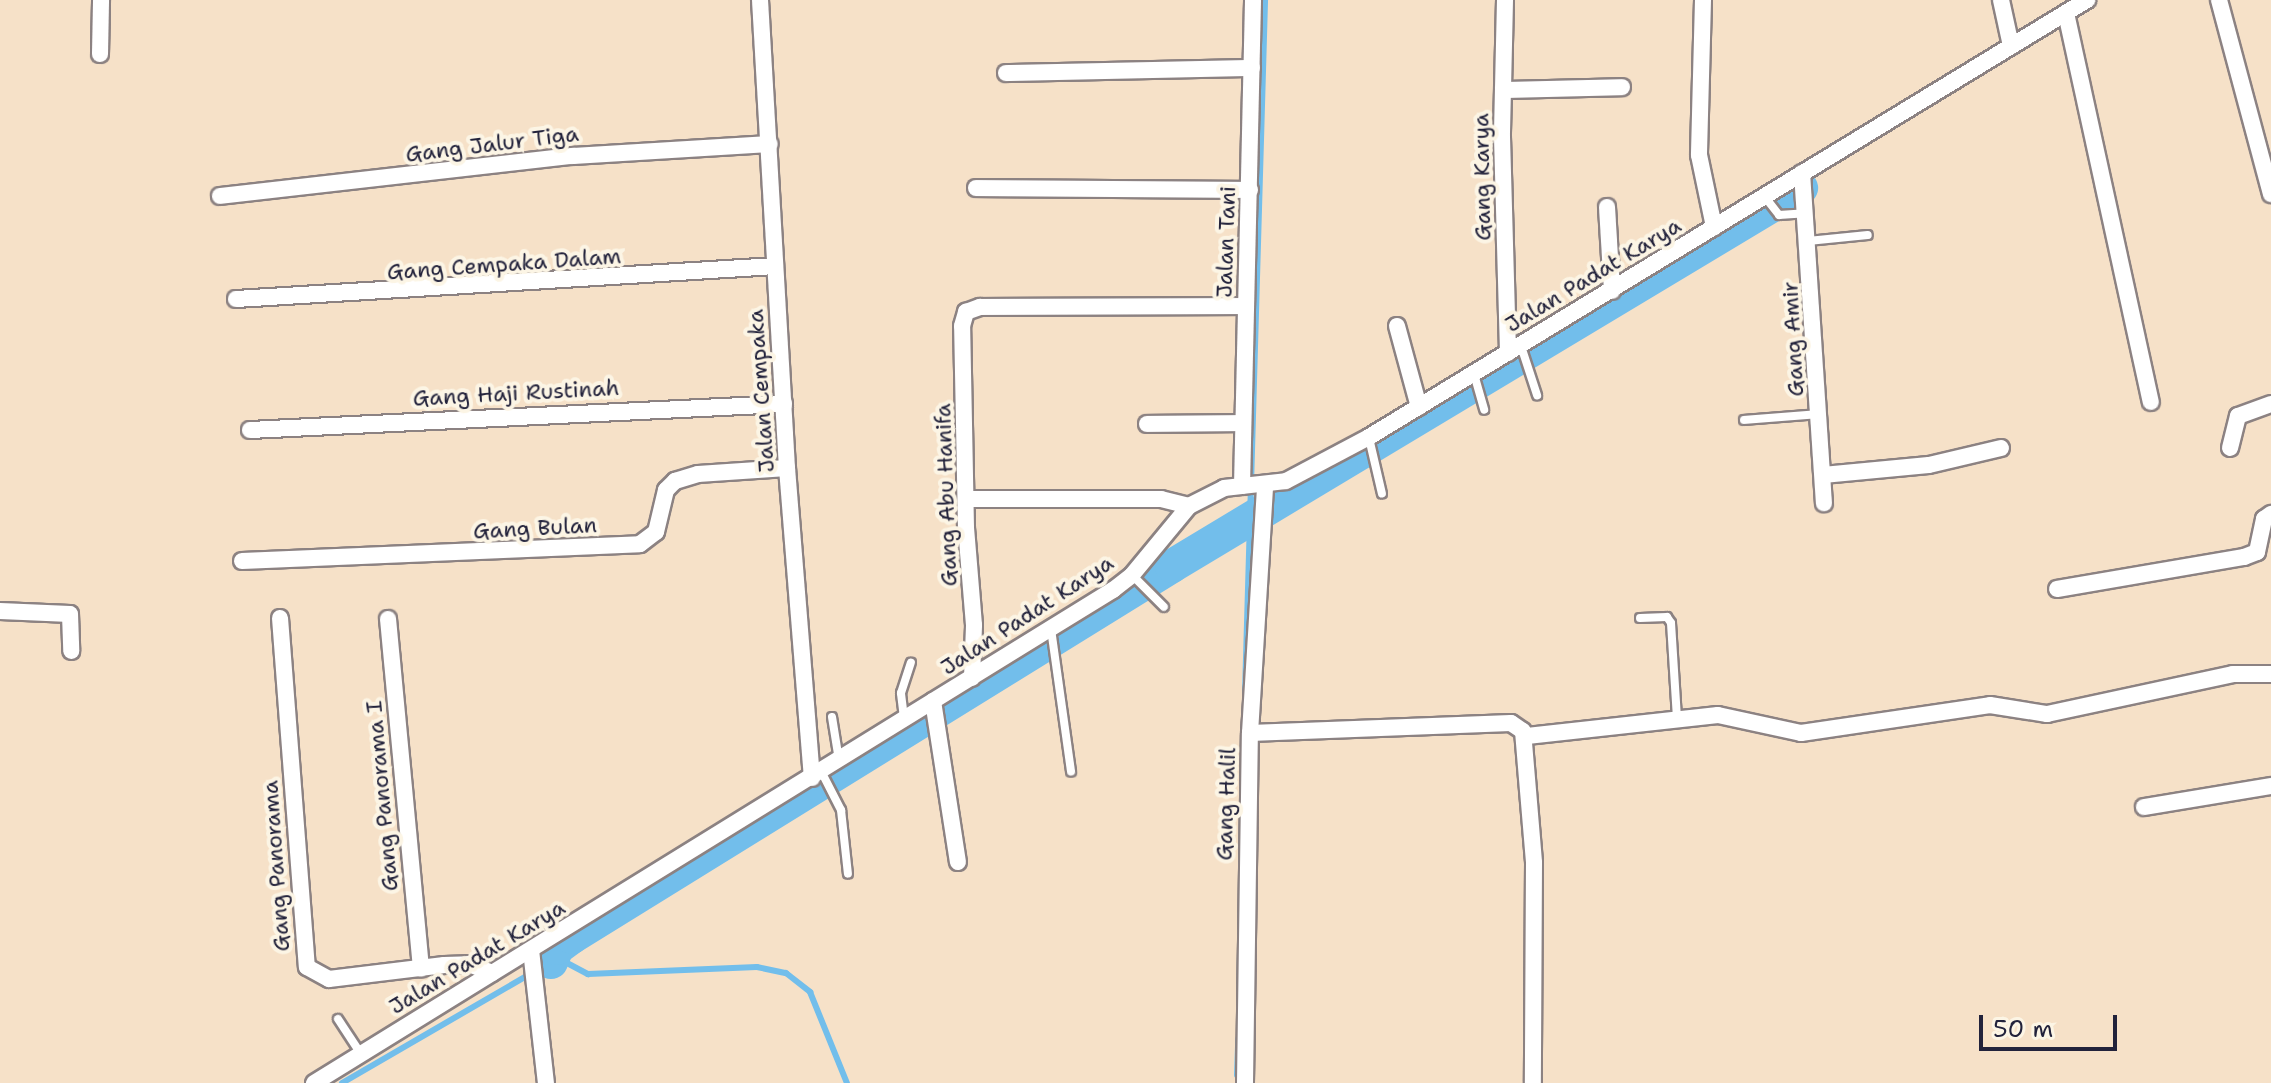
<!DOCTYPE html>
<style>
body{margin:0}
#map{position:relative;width:2271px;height:1083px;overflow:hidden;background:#f6e1c8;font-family:"Shantell Sans",sans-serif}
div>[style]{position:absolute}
.stream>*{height:6px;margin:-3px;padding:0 3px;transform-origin:3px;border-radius:3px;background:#72beeb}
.river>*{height:34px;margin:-17px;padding:0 17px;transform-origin:17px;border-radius:17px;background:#72beeb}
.roads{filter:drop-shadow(2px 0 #8c8282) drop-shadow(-2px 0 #8c8282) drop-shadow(0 2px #8c8282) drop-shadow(0 -2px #8c8282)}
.service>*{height:8px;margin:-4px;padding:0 4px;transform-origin:4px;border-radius:4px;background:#fff}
.minor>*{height:16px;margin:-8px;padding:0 8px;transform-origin:8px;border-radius:8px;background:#fff}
span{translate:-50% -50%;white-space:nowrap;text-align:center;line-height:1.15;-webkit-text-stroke:8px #fcf5e5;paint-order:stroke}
.street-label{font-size:22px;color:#22223b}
.scale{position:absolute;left:1979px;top:1015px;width:138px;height:36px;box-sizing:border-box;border:4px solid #22223b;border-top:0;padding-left:10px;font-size:24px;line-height:28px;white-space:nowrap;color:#22223b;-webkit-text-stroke:6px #fcf5e5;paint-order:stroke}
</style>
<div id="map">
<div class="stream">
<div style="left:1245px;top:692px;width:692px;rotate:-88.34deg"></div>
<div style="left:1239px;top:1011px;width:292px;rotate:-89deg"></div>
<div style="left:1237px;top:1075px;width:36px;rotate:-88deg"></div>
<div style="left:342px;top:1083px;width:241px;rotate:-30.1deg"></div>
<div style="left:551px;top:962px;width:16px;rotate:4deg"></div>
<div style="left:567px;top:963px;width:24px;rotate:28deg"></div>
<div style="left:588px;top:974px;width:169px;rotate:-2.4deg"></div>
<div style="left:757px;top:967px;width:30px;rotate:12deg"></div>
<div style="left:786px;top:973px;width:31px;rotate:38deg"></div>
<div style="left:810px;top:992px;width:98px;rotate:67.9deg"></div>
</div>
<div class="river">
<div style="left:551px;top:962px;width:15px;rotate:-67deg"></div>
<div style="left:557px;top:948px;width:19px;rotate:-36deg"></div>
<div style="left:572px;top:937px;width:705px;rotate:-31.73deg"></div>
<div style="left:1172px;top:566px;width:734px;rotate:-31deg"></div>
</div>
<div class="roads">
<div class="service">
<div style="left:1765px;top:197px;width:23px;rotate:52deg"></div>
<div style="left:1779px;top:215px;width:26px;rotate:-4deg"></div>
<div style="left:1808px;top:241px;width:60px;rotate:-5.7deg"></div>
<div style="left:1521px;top:346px;width:52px;rotate:71.9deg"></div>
<div style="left:1474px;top:374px;width:37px;rotate:74deg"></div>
<div style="left:1744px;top:420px;width:75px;rotate:-4.6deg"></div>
<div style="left:1369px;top:438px;width:57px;rotate:76.9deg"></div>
<div style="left:1132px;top:575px;width:45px;rotate:45deg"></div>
<div style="left:1640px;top:618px;width:27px;rotate:-2deg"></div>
<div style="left:1667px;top:617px;width:7px;rotate:56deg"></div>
<div style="left:1671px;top:623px;width:96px;rotate:86.4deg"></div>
<div style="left:1051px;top:629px;width:144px;rotate:82deg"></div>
<div style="left:832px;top:717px;width:44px;rotate:80.8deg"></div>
<div style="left:904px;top:718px;width:25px;rotate:-97deg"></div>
<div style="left:901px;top:693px;width:32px;rotate:-72deg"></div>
<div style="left:822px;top:773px;width:42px;rotate:62.8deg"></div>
<div style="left:841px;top:810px;width:64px;rotate:83.8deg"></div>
<div style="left:338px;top:1019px;width:42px;rotate:56.7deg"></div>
</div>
<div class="minor">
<div style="left:760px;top:0;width:469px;rotate:86.7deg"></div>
<div style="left:787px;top:468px;width:311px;rotate:85.4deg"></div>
<div style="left:1505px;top:0;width:137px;rotate:91.3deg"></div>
<div style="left:1502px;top:137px;width:216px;rotate:88.4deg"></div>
<div style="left:1703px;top:0;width:155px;rotate:91.5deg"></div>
<div style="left:1699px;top:155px;width:74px;rotate:78.2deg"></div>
<div style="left:2001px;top:0;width:47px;rotate:77.7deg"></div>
<div style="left:2219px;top:0;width:201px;rotate:75deg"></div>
<div style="left:2066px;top:13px;width:398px;rotate:77.7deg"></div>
<div style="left:100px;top:54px;width:54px;rotate:-88.9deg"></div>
<div style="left:1006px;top:73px;width:246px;rotate:-1.2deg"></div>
<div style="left:1503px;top:90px;width:119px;rotate:-1.4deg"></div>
<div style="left:1802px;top:173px;width:331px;rotate:86.2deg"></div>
<div style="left:976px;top:188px;width:274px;rotate:0.4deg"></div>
<div style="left:220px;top:196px;width:355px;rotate:-6.5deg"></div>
<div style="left:573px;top:156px;width:197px;rotate:-3.5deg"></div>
<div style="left:1607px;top:207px;width:84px;rotate:86.6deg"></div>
<div style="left:236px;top:299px;width:540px;rotate:-3.5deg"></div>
<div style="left:1397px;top:326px;width:84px;rotate:74.8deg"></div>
<div style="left:1147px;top:424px;width:95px;rotate:-0.6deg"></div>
<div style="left:250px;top:430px;width:535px;rotate:-2.79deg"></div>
<div style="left:2230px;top:448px;width:33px;rotate:-76deg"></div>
<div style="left:2238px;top:416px;width:35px;rotate:-20deg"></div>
<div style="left:1823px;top:475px;width:106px;rotate:-5.4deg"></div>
<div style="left:1929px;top:465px;width:74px;rotate:-13.3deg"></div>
<div style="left:1242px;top:486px;width:486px;rotate:-88.7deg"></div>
<div style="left:966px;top:499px;width:195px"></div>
<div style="left:1161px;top:499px;width:29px;rotate:14deg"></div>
<div style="left:242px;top:561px;width:398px;rotate:-2.4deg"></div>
<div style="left:640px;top:544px;width:20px;rotate:-37deg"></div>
<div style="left:656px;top:532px;width:43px;rotate:-76.6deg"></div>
<div style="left:666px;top:490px;width:13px;rotate:-45deg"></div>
<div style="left:675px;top:481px;width:24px;rotate:-17deg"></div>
<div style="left:698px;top:474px;width:89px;rotate:-3.9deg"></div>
<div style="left:2057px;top:589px;width:190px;rotate:-9.7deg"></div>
<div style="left:2244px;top:557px;width:14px;rotate:-21deg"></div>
<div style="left:2257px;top:552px;width:34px;rotate:-78deg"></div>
<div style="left:2264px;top:519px;width:9px;rotate:-36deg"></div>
<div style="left:0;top:611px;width:70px;rotate:2.5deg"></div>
<div style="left:70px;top:614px;width:37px;rotate:88deg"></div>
<div style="left:280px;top:618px;width:350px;rotate:85.6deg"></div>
<div style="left:307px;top:967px;width:25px;rotate:29deg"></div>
<div style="left:329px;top:979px;width:116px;rotate:-6.9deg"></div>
<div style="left:444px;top:965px;width:25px;rotate:-2deg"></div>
<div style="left:469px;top:964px;width:25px;rotate:21deg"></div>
<div style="left:388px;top:619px;width:351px;rotate:84.6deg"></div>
<div style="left:972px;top:678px;width:53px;rotate:-87.8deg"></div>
<div style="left:974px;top:625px;width:97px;rotate:-94.7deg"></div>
<div style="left:966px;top:528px;width:202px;rotate:-91.1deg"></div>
<div style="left:962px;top:326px;width:15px;rotate:-74deg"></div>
<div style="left:966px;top:312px;width:15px;rotate:-20deg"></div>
<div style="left:980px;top:307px;width:266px;rotate:-0.2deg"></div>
<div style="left:933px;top:701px;width:163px;rotate:81.2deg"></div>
<div style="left:1250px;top:733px;width:261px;rotate:-2.2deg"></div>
<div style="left:1511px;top:723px;width:14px;rotate:34deg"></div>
<div style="left:1523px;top:731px;width:132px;rotate:85.2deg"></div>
<div style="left:1534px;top:863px;width:220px;rotate:90.3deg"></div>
<div style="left:1527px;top:736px;width:192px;rotate:-6.3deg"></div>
<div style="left:1718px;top:715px;width:85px;rotate:12.2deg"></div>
<div style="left:1801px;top:733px;width:191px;rotate:-8.4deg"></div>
<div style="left:1990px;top:705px;width:58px;rotate:9deg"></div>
<div style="left:2047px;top:714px;width:190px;rotate:-12.1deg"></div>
<div style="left:2233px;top:674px;width:38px"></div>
<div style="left:2144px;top:807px;width:129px;rotate:-9.4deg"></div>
<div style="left:531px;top:950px;width:134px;rotate:83.6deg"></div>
<div style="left:314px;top:1083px;width:939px;rotate:-31.68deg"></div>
<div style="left:1113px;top:590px;width:24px;rotate:-38deg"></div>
<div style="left:1132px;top:575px;width:89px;rotate:-50.4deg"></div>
<div style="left:1189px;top:506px;width:39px;rotate:-27deg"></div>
<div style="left:1224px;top:488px;width:62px;rotate:-6.4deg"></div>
<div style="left:1286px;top:481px;width:94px;rotate:-27.9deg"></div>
<div style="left:1369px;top:437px;width:841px;rotate:-31.33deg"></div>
<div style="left:1245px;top:1083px;width:350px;rotate:-89.2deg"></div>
<div style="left:1250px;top:733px;width:245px;rotate:-86.5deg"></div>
</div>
</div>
<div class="street-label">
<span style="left:492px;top:144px;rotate:-7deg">Gang Jalur Tiga</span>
<span style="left:1482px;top:177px;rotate:-91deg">Gang Karya</span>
<span style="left:1226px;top:242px;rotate:-88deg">Jalan Tani</span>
<span style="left:504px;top:264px;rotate:-4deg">Gang Cempaka Dalam</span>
<span style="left:1593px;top:275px;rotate:-31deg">Jalan Padat Karya</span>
<span style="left:1793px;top:339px;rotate:-93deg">Gang Amir</span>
<span style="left:761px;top:391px;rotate:-94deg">Jalan Cempaka</span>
<span style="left:516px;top:393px;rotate:-3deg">Gang Haji Rustinah</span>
<span style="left:946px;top:495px;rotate:-92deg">Gang Abu Hanifa</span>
<span style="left:535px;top:528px;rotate:-3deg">Gang Bulan</span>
<span style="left:1027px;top:615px;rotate:-33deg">Jalan Padat Karya</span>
<span style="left:382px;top:796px;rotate:-95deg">Gang Panorama I</span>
<span style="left:1226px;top:804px;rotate:-88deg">Gang Halil</span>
<span style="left:276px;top:866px;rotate:-94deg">Gang Panorama</span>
<span style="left:477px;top:957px;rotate:-31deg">Jalan Padat Karya</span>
</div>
<div class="scale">50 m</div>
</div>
